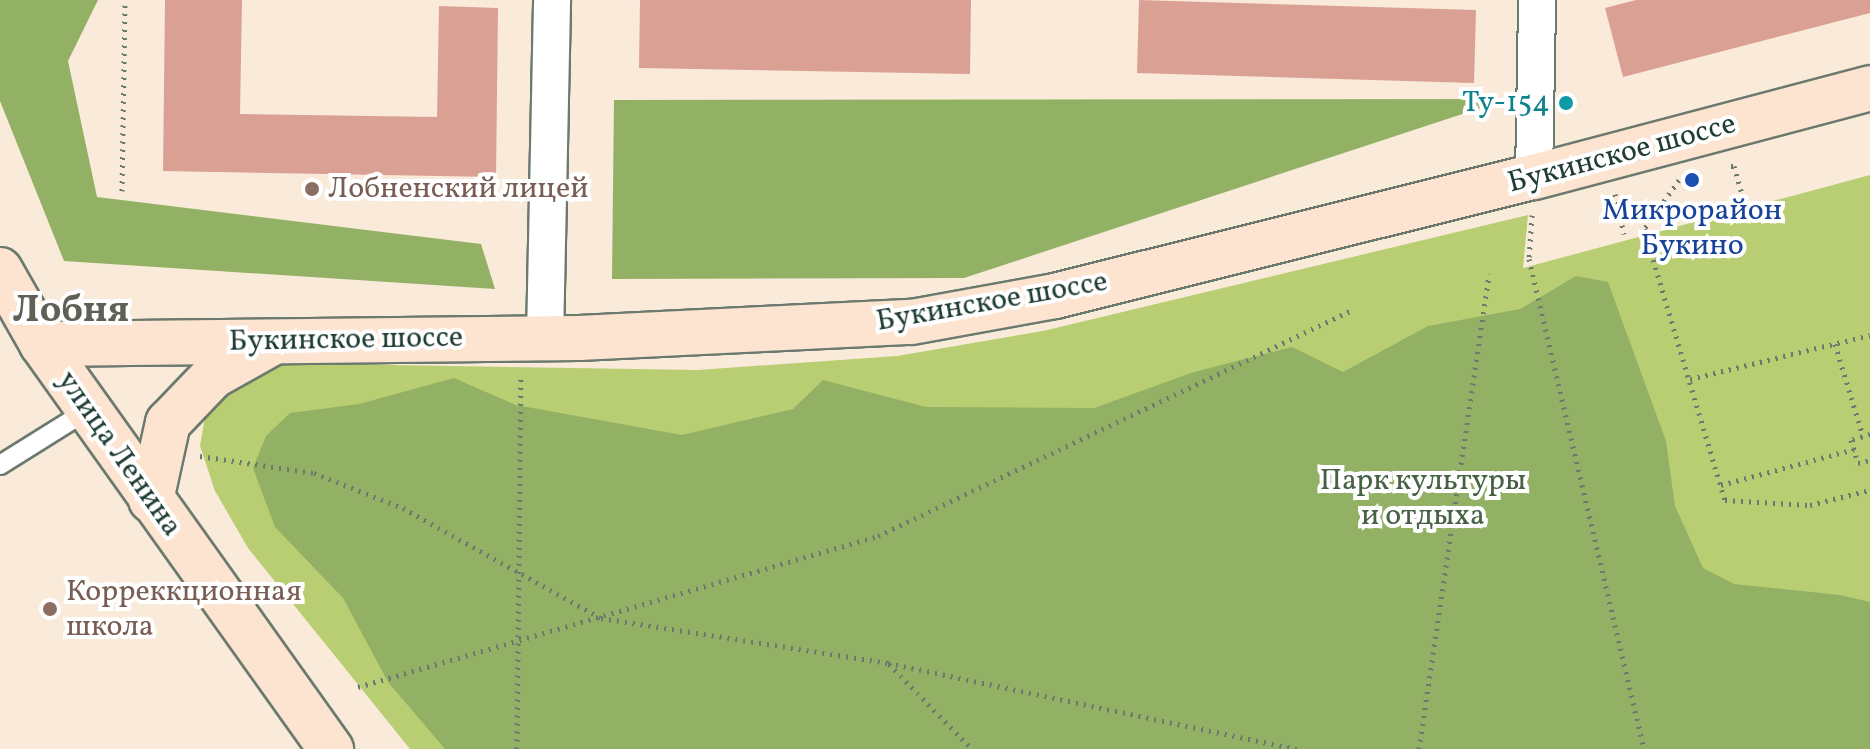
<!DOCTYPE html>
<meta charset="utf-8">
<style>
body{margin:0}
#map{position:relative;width:1870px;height:749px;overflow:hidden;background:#f9eada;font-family:Vollkorn,serif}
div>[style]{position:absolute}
.green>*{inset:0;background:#b9ce72}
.forest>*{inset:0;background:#92b164}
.building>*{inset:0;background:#dba094}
.path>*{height:5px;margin-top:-2.5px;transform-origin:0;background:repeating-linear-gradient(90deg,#6b7a6e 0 2px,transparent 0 8px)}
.roads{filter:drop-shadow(2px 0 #6b7a6e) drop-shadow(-2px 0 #6b7a6e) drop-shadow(0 2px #6b7a6e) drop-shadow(0 -2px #6b7a6e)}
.lane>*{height:18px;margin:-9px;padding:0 9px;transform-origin:9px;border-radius:9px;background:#fff}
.street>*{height:36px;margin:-18px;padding:0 18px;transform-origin:18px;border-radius:18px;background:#fff}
.secondary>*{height:44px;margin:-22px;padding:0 22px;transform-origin:22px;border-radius:22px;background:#fde4d1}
.dots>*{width:22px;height:22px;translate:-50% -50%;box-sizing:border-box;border:4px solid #fff;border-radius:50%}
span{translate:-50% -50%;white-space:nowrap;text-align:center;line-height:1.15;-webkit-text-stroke:8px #fff;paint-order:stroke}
.culture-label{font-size:30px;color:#0d838f}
.right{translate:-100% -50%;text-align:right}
.street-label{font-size:30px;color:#1f3d34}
.education-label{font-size:30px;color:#785e54}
.left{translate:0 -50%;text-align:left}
.transit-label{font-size:30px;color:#164399}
.park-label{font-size:30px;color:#466144}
.district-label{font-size:38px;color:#616056;font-weight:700}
</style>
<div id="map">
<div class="green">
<div style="clip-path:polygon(1870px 175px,1870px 749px,410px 749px,248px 548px,215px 491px,200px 446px,206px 411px,224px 381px,269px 363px,698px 370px,897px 356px,1043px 331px,1528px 215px,1523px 268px)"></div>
</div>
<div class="forest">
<div style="clip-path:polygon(0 0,98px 0,68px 61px,97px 197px,481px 244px,495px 289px,64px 261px,0 101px)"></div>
<div style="clip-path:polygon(1508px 99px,964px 278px,612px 279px,614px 100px)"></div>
<div style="clip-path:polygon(1576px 276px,1608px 282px,1666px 441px,1675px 506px,1703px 568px,1734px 584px,1840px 595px,1870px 602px,1870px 749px,445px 749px,388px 682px,343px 598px,275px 527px,253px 468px,266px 436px,290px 413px,359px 404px,454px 378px,516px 405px,682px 435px,793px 409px,823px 380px,926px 407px,1094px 408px,1194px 372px,1292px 347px,1343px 372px,1428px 326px,1520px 309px)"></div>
</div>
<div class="building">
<div style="clip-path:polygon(165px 0,242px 0,240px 114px,437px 117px,439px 6px,498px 8px,496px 177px,163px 171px)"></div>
<div style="clip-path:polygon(640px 0,971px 0,970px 74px,639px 68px)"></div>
<div style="clip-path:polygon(1139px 0,1476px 10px,1474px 83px,1137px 73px)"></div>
<div style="clip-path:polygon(1636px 0,1870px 0,1870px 13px,1623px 77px,1605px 8px)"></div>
</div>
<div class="path">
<div style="left:1731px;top:166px;width:3px"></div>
<div style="left:1734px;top:166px;width:37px;rotate:74deg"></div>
<div style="left:1679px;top:180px;width:60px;rotate:125.5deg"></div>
<div style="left:1644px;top:229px;width:283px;rotate:73.4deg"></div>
<div style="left:1725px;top:500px;width:85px;rotate:3.4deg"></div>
<div style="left:1810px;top:505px;width:62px;rotate:-14deg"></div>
<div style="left:122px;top:191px;width:191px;rotate:-89.1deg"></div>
<div style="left:1615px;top:194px;width:41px;rotate:77.3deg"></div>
<div style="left:1532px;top:215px;width:44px;rotate:93.9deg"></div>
<div style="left:1529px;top:259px;width:503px;rotate:76.79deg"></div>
<div style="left:1835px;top:344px;width:96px;rotate:73.1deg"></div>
<div style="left:1690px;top:379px;width:185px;rotate:-13.7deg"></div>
<div style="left:1870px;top:434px;width:20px;rotate:162deg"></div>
<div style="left:1851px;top:440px;width:24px;rotate:73deg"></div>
<div style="left:1858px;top:463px;width:12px;rotate:-14deg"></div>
<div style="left:200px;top:456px;width:115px;rotate:8.5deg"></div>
<div style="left:314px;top:473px;width:96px;rotate:21.5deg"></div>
<div style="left:403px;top:508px;width:227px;rotate:29.1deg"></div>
<div style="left:601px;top:618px;width:291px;rotate:8.9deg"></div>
<div style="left:888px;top:663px;width:418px;rotate:11.9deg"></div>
<div style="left:1721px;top:485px;width:138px;rotate:-15.1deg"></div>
<div style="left:889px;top:664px;width:119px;rotate:45.7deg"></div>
<div style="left:358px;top:687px;width:541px;rotate:-16.19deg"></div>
<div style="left:878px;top:536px;width:525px;rotate:-25.49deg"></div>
<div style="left:517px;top:749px;width:375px;rotate:-89.4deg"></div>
<div style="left:1419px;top:749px;width:480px;rotate:-81.6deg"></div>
</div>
<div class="roads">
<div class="lane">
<div style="left:0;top:465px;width:104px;rotate:-32deg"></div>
</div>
<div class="street">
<div style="left:1534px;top:177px;width:177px;rotate:-89deg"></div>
<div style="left:545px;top:338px;width:338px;rotate:-88.8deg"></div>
</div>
<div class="secondary">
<div style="left:0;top:270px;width:85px;rotate:60.4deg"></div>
<div style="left:42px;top:344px;width:498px;rotate:54.5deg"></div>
<div style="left:42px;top:344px;width:537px;rotate:-0.64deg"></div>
<div style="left:579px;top:338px;width:333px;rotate:-2.8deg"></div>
<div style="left:912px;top:322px;width:145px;rotate:-10.3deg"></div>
<div style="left:1055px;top:296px;width:494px;rotate:-14deg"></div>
<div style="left:1534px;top:177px;width:348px;rotate:-14.8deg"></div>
<div style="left:151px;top:500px;width:79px;rotate:-77.6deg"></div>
<div style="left:168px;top:423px;width:65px;rotate:-46.2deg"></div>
<div style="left:213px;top:376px;width:65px;rotate:-29.3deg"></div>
</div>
</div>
<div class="dots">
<div style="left:1566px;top:103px;background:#0f9aa8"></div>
<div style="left:1692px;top:180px;background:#1a4fb4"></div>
<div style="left:312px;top:189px;background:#8d6e63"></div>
<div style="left:50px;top:609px;background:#8d6e63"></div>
</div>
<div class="culture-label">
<span class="right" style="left:1550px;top:103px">Ту-154</span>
</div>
<div class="street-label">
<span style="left:1622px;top:154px;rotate:-15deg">Букинское шоссе</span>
<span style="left:992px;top:302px;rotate:-10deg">Букинское шоссе</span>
<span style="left:346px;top:340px;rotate:-1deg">Букинское шоссе</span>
<span style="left:119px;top:454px;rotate:55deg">улица Ленина</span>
</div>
<div class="education-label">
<span class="left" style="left:328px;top:189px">Лобненский лицей</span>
<span class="left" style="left:66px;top:609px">Корреккционная<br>школа</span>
</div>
<div class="transit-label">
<span style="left:1692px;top:228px">Микрорайон<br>Букино</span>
</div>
<div class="park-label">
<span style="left:1423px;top:498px">Парк культуры<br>и отдыха</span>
</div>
<div class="district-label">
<span style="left:71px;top:312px">Лобня</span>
</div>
</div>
